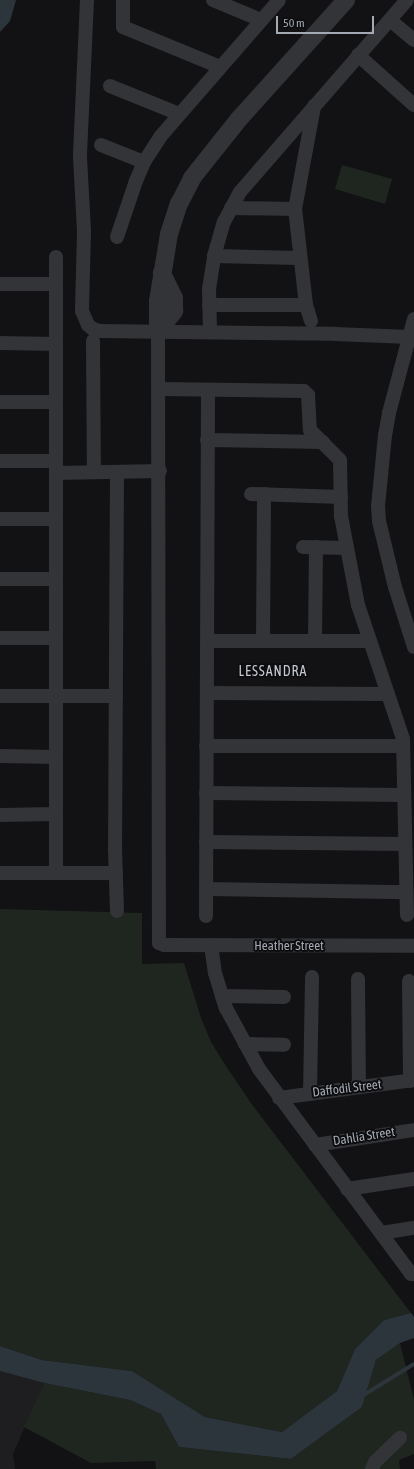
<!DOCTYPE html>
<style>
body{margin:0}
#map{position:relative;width:414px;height:1469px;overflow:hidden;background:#121214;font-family:"Asap Condensed",sans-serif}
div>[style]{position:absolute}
.built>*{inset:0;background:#1e1e20}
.green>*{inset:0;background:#1f261f}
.water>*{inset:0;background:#2c353b}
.stream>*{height:4px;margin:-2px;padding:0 2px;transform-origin:2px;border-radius:2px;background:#2c353b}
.minor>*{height:14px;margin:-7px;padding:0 7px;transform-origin:7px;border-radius:7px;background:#333438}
.tertiary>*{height:18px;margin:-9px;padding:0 9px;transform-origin:9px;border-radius:9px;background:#333438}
span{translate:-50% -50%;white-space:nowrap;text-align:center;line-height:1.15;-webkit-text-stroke:4px #0d0d0f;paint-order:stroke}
.street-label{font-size:13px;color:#a4aab3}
.neighbourhood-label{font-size:14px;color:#c5c8d0;letter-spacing:1px}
.scale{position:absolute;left:276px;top:16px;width:98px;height:18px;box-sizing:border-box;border:2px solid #a4aab3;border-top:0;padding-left:5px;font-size:12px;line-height:14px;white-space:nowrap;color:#a4aab3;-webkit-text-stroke:3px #0d0d0f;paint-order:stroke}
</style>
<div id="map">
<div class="built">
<div style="clip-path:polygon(0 1371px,44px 1383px,13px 1454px,15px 1469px,0 1469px)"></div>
</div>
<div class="green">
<div style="clip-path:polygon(342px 165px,392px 179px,385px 204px,335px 189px)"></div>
<div style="clip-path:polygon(0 909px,142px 913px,142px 964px,184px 963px,201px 1018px,211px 1042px,224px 1063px,253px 1106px,411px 1313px,384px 1320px,355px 1349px,337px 1391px,282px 1432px,205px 1417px,132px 1371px,42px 1360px,0 1346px)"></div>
<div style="clip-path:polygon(400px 1343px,414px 1400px,414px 1454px,399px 1460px,400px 1469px,377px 1469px,380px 1464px,408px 1438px,402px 1431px,371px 1458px,367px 1469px,156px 1469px,155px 1461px,91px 1463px,24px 1427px,44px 1383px,130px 1400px,161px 1414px,179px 1447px,291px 1459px,362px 1407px,376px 1360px)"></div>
</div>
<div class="water">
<div style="clip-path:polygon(0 0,16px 0,10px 21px,0 32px)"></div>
<div style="clip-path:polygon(411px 1313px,414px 1317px,414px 1338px,400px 1343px,376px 1360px,362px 1407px,291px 1459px,179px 1447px,161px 1414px,130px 1400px,44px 1383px,0 1371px,0 1346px,42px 1360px,132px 1371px,205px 1417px,282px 1432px,337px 1391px,355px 1349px,384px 1320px)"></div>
</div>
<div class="stream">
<div style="left:362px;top:1396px;width:61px;rotate:-31.6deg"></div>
</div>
<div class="minor">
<div style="left:87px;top:0;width:157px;rotate:92.6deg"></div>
<div style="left:80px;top:157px;width:75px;rotate:86.9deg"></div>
<div style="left:84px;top:232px;width:79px;rotate:91.5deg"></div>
<div style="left:82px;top:311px;width:15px;rotate:67deg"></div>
<div style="left:88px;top:325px;width:6px;rotate:39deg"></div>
<div style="left:93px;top:329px;width:7px;rotate:16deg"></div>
<div style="left:100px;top:331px;width:235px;rotate:0.7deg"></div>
<div style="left:335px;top:334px;width:75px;rotate:2.3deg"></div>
<div style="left:123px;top:0;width:27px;rotate:90deg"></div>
<div style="left:123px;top:27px;width:105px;rotate:22.4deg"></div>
<div style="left:213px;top:0;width:52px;rotate:22.6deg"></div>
<div style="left:390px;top:20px;width:31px;rotate:40deg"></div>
<div style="left:358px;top:55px;width:75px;rotate:41.8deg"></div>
<div style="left:110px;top:86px;width:74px;rotate:22.1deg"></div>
<div style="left:101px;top:145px;width:46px;rotate:21.6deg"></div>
<div style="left:231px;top:208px;width:64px;rotate:0.9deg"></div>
<div style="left:117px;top:237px;width:59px;rotate:-71.3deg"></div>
<div style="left:136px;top:181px;width:21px;rotate:-67deg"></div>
<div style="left:144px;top:162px;width:30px;rotate:-57deg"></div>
<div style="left:160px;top:137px;width:181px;rotate:-49deg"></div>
<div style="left:214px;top:256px;width:86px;rotate:1.3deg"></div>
<div style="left:56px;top:257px;width:616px;rotate:90deg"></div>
<div style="left:0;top:284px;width:56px"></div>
<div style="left:209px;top:305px;width:97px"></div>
<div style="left:414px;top:319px;width:97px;rotate:104.9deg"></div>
<div style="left:389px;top:413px;width:22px;rotate:100deg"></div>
<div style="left:385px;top:435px;width:71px;rotate:95.6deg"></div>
<div style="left:378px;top:506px;width:15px;rotate:86deg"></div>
<div style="left:379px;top:521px;width:68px;rotate:76.4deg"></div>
<div style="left:395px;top:587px;width:63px;rotate:72.4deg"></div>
<div style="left:311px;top:321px;width:17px;rotate:-107deg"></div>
<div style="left:306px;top:305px;width:97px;rotate:-96.5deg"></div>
<div style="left:295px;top:209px;width:105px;rotate:-79.5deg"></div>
<div style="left:210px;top:329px;width:40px;rotate:-91.4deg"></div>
<div style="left:209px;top:289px;width:33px;rotate:-81deg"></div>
<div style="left:214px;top:256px;width:35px;rotate:-74deg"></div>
<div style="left:224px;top:222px;width:34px;rotate:-62deg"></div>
<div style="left:240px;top:192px;width:254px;rotate:-49deg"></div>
<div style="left:158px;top:331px;width:612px;rotate:89.91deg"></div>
<div style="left:159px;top:943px;width:5px;rotate:22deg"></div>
<div style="left:164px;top:945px;width:250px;rotate:0.2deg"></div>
<div style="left:93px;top:341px;width:131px;rotate:89.6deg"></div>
<div style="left:0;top:343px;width:56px;rotate:1deg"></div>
<div style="left:159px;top:389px;width:145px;rotate:0.8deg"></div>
<div style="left:304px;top:391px;width:6px;rotate:45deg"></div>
<div style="left:308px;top:395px;width:35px;rotate:87deg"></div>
<div style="left:310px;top:430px;width:42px;rotate:45deg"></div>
<div style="left:340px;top:460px;width:56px;rotate:89deg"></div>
<div style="left:341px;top:516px;width:91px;rotate:79.2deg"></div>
<div style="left:358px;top:605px;width:141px;rotate:71.4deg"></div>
<div style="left:403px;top:739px;width:176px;rotate:88.7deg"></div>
<div style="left:0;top:402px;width:56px"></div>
<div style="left:207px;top:440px;width:116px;rotate:1deg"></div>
<div style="left:0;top:461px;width:56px"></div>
<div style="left:117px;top:472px;width:376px;rotate:90.3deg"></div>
<div style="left:115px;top:848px;width:63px;rotate:88.2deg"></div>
<div style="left:56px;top:473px;width:104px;rotate:-1.1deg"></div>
<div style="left:251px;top:494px;width:90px;rotate:1.9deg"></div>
<div style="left:0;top:519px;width:56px"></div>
<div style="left:303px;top:547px;width:44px;rotate:1.3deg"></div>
<div style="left:0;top:579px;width:56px"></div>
<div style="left:0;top:638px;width:56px"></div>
<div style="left:207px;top:641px;width:163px"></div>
<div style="left:263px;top:641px;width:147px;rotate:-89.6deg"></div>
<div style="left:315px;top:641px;width:94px;rotate:-89.4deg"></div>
<div style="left:207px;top:693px;width:181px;rotate:0.3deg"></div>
<div style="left:0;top:696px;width:116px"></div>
<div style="left:206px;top:746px;width:197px"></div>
<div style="left:0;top:756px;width:56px;rotate:1deg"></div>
<div style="left:206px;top:793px;width:198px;rotate:0.6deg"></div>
<div style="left:0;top:815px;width:56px;rotate:-1deg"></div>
<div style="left:206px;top:842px;width:199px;rotate:0.6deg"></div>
<div style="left:0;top:873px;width:116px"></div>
<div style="left:206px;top:889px;width:200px;rotate:0.9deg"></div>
<div style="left:206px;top:916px;width:526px;rotate:-89.78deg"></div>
<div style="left:211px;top:945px;width:28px;rotate:82deg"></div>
<div style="left:215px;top:973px;width:37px;rotate:73deg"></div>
<div style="left:226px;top:1008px;width:69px;rotate:61.6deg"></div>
<div style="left:259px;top:1069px;width:255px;rotate:53.4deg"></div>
<div style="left:411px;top:1274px;width:3px"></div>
<div style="left:358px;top:979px;width:108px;rotate:89.5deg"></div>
<div style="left:409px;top:981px;width:100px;rotate:89.4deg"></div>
<div style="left:222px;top:996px;width:62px;rotate:0.9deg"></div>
<div style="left:245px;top:1044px;width:39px;rotate:1deg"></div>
<div style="left:310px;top:1094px;width:117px;rotate:-89deg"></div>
<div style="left:279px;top:1098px;width:136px;rotate:-7.6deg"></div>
<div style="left:315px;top:1145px;width:100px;rotate:-8.6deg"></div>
<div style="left:347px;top:1189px;width:68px;rotate:-8.5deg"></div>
<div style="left:381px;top:1233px;width:33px;rotate:-9deg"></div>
<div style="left:372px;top:1469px;width:8px;rotate:-67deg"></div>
<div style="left:375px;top:1462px;width:35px;rotate:-44deg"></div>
</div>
<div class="tertiary">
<div style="left:158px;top:331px;width:30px;rotate:-90deg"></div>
<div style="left:158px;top:301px;width:68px;rotate:-80.7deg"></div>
<div style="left:169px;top:234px;width:32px;rotate:-72deg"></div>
<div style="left:179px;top:204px;width:29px;rotate:-63deg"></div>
<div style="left:192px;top:178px;width:75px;rotate:-51.5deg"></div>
<div style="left:239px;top:119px;width:160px;rotate:-48deg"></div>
<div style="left:158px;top:331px;width:26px;rotate:-51deg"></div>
<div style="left:174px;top:311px;width:13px;rotate:-90deg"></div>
<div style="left:174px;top:298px;width:28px;rotate:-116deg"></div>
</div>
<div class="street-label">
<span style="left:289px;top:946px">Heather Street</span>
<span style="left:347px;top:1089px;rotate:-7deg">Daffodil Street</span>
<span style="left:364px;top:1137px;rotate:-9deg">Dahlia Street</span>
</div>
<div class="neighbourhood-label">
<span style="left:273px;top:671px">LESSANDRA</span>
</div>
<div class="scale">50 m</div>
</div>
